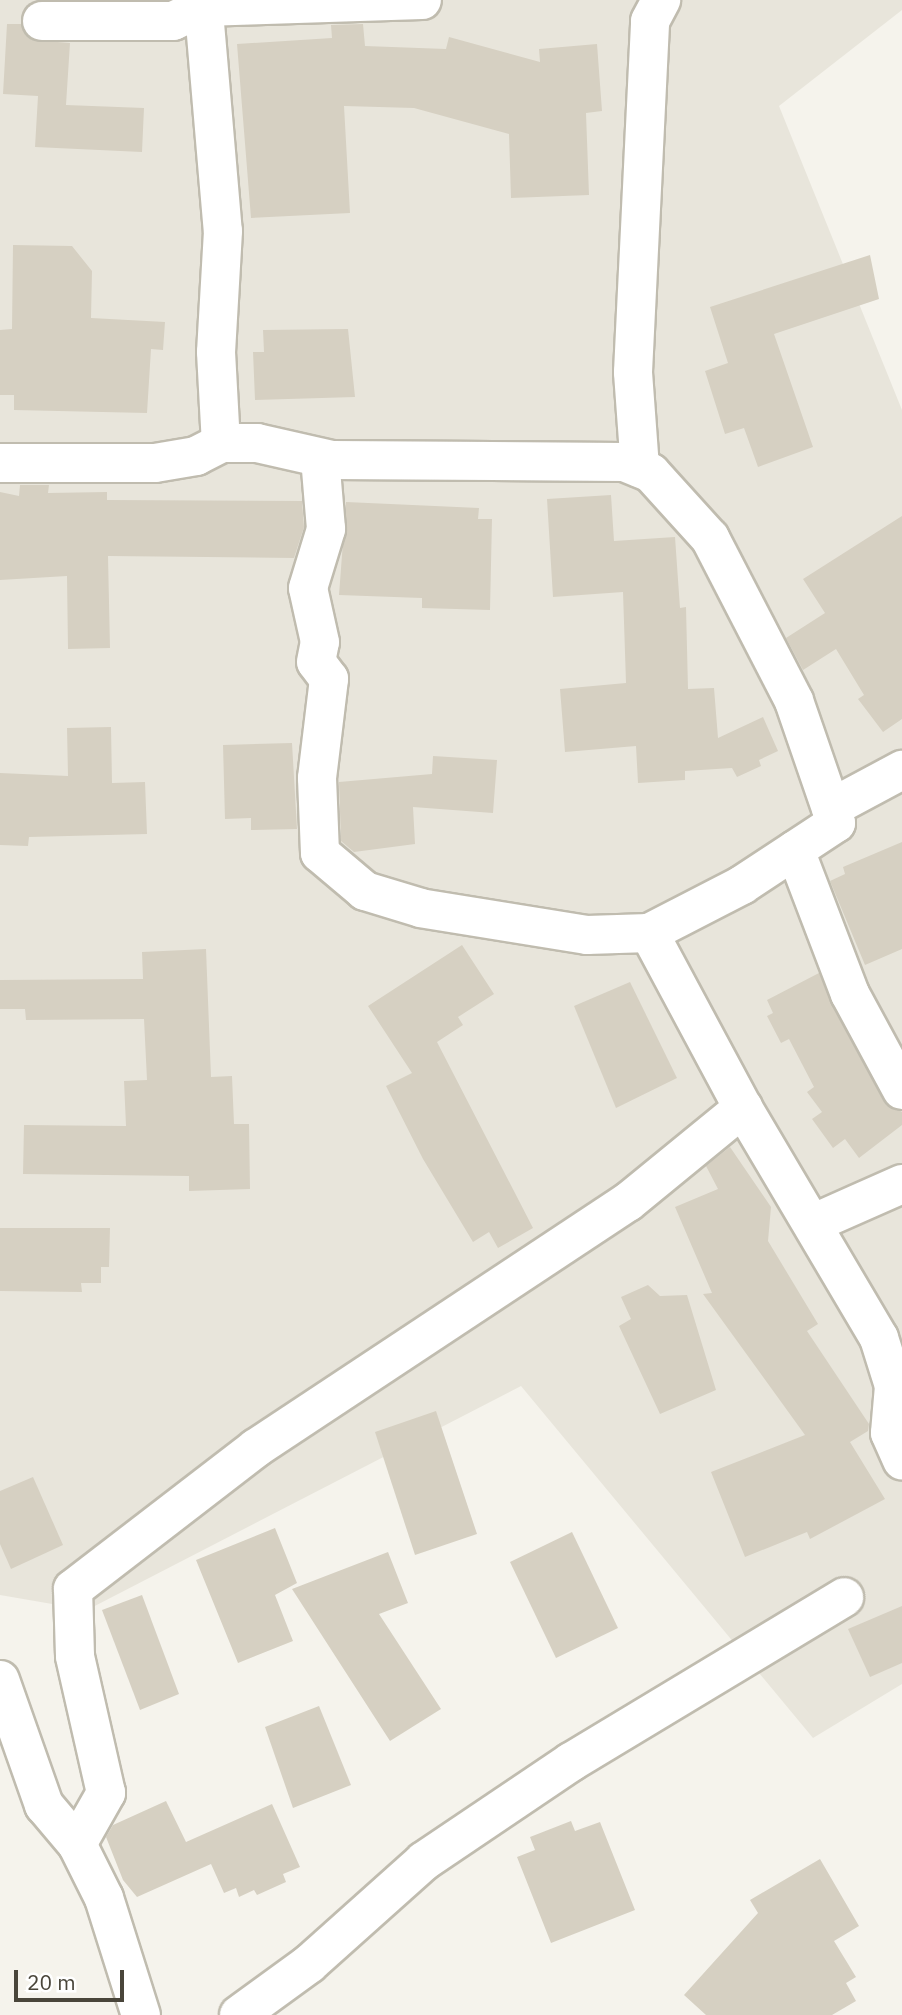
<!DOCTYPE html>
<style>
body{margin:0}
#map{position:relative;width:902px;height:2015px;overflow:hidden;background:#f5f3ec;font-family:"IBM Plex Sans",sans-serif}
div>[style]{position:absolute}
.residential>*{inset:0;background:#e8e5db}
.building>*{inset:0;background:#d6d0c2}
.roads{filter:drop-shadow(2px 0 #c0bcaf) drop-shadow(-2px 0 #c0bcaf) drop-shadow(0 2px #c0bcaf) drop-shadow(0 -2px #c0bcaf)}
.minor>*{height:38px;margin:-19px;padding:0 19px;transform-origin:19px;border-radius:19px;background:#fff}
span{translate:-50% -50%;white-space:nowrap;text-align:center;line-height:1.15;-webkit-text-stroke:7px #fff;paint-order:stroke}
.scale{position:absolute;left:14px;top:1970px;width:110px;height:32px;box-sizing:border-box;border:4px solid #49453a;border-top:0;padding-left:9px;font-size:21px;line-height:24px;white-space:nowrap;color:#49453a;-webkit-text-stroke:5px #fff;paint-order:stroke}
</style>
<div id="map">
<div class="residential">
<div style="clip-path:polygon(0 0,902px 0,902px 10px,779px 106px,902px 410px,902px 1684px,813px 1738px,521px 1386px,87px 1610px,0 1595px)"></div>
</div>
<div class="building">
<div style="clip-path:polygon(7px 24px,21px 24px,32px 40px,70px 43px,66px 105px,144px 108px,142px 152px,35px 147px,38px 96px,3px 94px)"></div>
<div style="clip-path:polygon(363px 24px,365px 46px,446px 49px,449px 37px,540px 62px,539px 49px,597px 44px,602px 111px,586px 113px,589px 195px,511px 198px,509px 134px,414px 108px,344px 106px,350px 213px,251px 218px,237px 44px,332px 38px,331px 25px)"></div>
<div style="clip-path:polygon(13px 245px,72px 246px,92px 271px,91px 318px,165px 322px,163px 350px,151px 349px,147px 413px,14px 410px,14px 395px,0 395px,0 330px,12px 329px)"></div>
<div style="clip-path:polygon(870px 255px,879px 299px,774px 334px,813px 447px,758px 467px,744px 428px,725px 434px,705px 371px,728px 363px,710px 307px)"></div>
<div style="clip-path:polygon(348px 329px,355px 397px,255px 400px,253px 352px,264px 352px,263px 330px)"></div>
<div style="clip-path:polygon(20px 485px,49px 485px,48px 493px,107px 492px,107px 500px,302px 501px,304px 527px,294px 558px,108px 556px,110px 648px,68px 649px,67px 576px,0 580px,0 492px,19px 496px)"></div>
<div style="clip-path:polygon(611px 495px,614px 541px,675px 537px,680px 608px,686px 607px,688px 689px,714px 688px,718px 738px,763px 717px,778px 751px,759px 760px,761px 766px,737px 777px,732px 768px,685px 771px,685px 780px,638px 783px,636px 746px,565px 752px,560px 689px,626px 683px,623px 592px,553px 597px,547px 499px)"></div>
<div style="clip-path:polygon(346px 502px,479px 508px,478px 519px,492px 519px,490px 610px,422px 608px,422px 598px,339px 595px)"></div>
<div style="clip-path:polygon(902px 516px,902px 719px,883px 732px,858px 699px,864px 695px,836px 649px,803px 670px,786px 638px,825px 613px,803px 579px)"></div>
<div style="clip-path:polygon(111px 727px,112px 783px,145px 782px,147px 834px,29px 837px,28px 846px,0 845px,0 773px,68px 776px,67px 728px)"></div>
<div style="clip-path:polygon(292px 743px,297px 829px,251px 830px,251px 818px,225px 819px,223px 745px)"></div>
<div style="clip-path:polygon(433px 756px,497px 760px,493px 813px,413px 807px,415px 844px,354px 852px,341px 841px,339px 782px,432px 774px)"></div>
<div style="clip-path:polygon(902px 842px,902px 949px,865px 965px,830px 881px,845px 874px,843px 867px)"></div>
<div style="clip-path:polygon(462px 945px,494px 994px,458px 1017px,463px 1025px,437px 1042px,533px 1228px,498px 1248px,489px 1232px,473px 1242px,423px 1159px,386px 1086px,412px 1073px,368px 1006px)"></div>
<div style="clip-path:polygon(206px 949px,211px 1077px,232px 1076px,234px 1124px,249px 1124px,250px 1189px,189px 1191px,189px 1176px,23px 1174px,24px 1125px,126px 1126px,124px 1081px,147px 1080px,144px 1019px,26px 1020px,25px 1009px,0 1009px,0 980px,143px 979px,142px 952px)"></div>
<div style="clip-path:polygon(819px 973px,883px 1100px,902px 1112px,902px 1125px,859px 1158px,845px 1139px,833px 1148px,812px 1119px,822px 1112px,807px 1092px,814px 1087px,789px 1039px,781px 1043px,767px 1016px,773px 1013px,767px 1000px)"></div>
<div style="clip-path:polygon(630px 982px,677px 1078px,616px 1108px,574px 1006px)"></div>
<div style="clip-path:polygon(730px 1147px,771px 1207px,768px 1241px,818px 1324px,807px 1331px,869px 1424px,868px 1431px,850px 1442px,885px 1499px,810px 1539px,807px 1532px,745px 1557px,711px 1472px,805px 1435px,703px 1294px,712px 1293px,675px 1207px,718px 1189px,706px 1166px)"></div>
<div style="clip-path:polygon(0 1228px,110px 1228px,109px 1267px,101px 1267px,101px 1283px,81px 1283px,82px 1292px,0 1291px)"></div>
<div style="clip-path:polygon(648px 1285px,660px 1296px,687px 1295px,716px 1390px,660px 1414px,619px 1326px,631px 1319px,621px 1297px)"></div>
<div style="clip-path:polygon(436px 1411px,477px 1534px,415px 1555px,375px 1432px)"></div>
<div style="clip-path:polygon(33px 1477px,63px 1545px,11px 1569px,0 1544px,0 1491px)"></div>
<div style="clip-path:polygon(275px 1528px,297px 1583px,275px 1595px,293px 1641px,238px 1663px,196px 1560px)"></div>
<div style="clip-path:polygon(572px 1532px,618px 1628px,556px 1658px,510px 1562px)"></div>
<div style="clip-path:polygon(388px 1552px,408px 1603px,379px 1614px,441px 1709px,390px 1741px,292px 1589px)"></div>
<div style="clip-path:polygon(142px 1595px,179px 1694px,140px 1710px,102px 1610px)"></div>
<div style="clip-path:polygon(902px 1606px,902px 1663px,870px 1677px,848px 1629px)"></div>
<div style="clip-path:polygon(319px 1706px,351px 1785px,293px 1808px,265px 1727px)"></div>
<div style="clip-path:polygon(166px 1801px,186px 1842px,272px 1804px,300px 1867px,283px 1874px,286px 1882px,257px 1895px,254px 1890px,239px 1897px,236px 1888px,224px 1893px,211px 1864px,137px 1897px,123px 1880px,106px 1837px,113px 1825px)"></div>
<div style="clip-path:polygon(571px 1821px,575px 1831px,600px 1822px,635px 1910px,551px 1943px,517px 1857px,535px 1850px,530px 1837px)"></div>
<div style="clip-path:polygon(820px 1859px,859px 1926px,834px 1941px,856px 1977px,846px 1983px,856px 2001px,832px 2015px,706px 2015px,684px 1995px,758px 1913px,750px 1900px)"></div>
</div>
<div class="roads">
<div class="minor">
<div style="left:203px;top:0;width:232px;rotate:85.1deg"></div>
<div style="left:223px;top:231px;width:121px;rotate:93.3deg"></div>
<div style="left:216px;top:352px;width:91px;rotate:86.9deg"></div>
<div style="left:42px;top:21px;width:131px"></div>
<div style="left:173px;top:21px;width:33px;rotate:-25deg"></div>
<div style="left:203px;top:7px;width:219px;rotate:-1.8deg"></div>
<div style="left:0;top:463px;width:155px"></div>
<div style="left:155px;top:463px;width:42px;rotate:-9.7deg"></div>
<div style="left:196px;top:456px;width:28px;rotate:-27deg"></div>
<div style="left:221px;top:443px;width:36px"></div>
<div style="left:257px;top:443px;width:77px;rotate:12.8deg"></div>
<div style="left:332px;top:460px;width:292px;rotate:0.4deg"></div>
<div style="left:624px;top:462px;width:29px;rotate:22deg"></div>
<div style="left:651px;top:473px;width:88px;rotate:47.8deg"></div>
<div style="left:710px;top:538px;width:183px;rotate:62.7deg"></div>
<div style="left:794px;top:701px;width:129px;rotate:71deg"></div>
<div style="left:836px;top:823px;width:113px;rotate:146.6deg"></div>
<div style="left:742px;top:885px;width:105px;rotate:152.7deg"></div>
<div style="left:640px;top:468px;width:96px;rotate:-94.2deg"></div>
<div style="left:633px;top:372px;width:351px;rotate:-87.2deg"></div>
<div style="left:650px;top:21px;width:24px;rotate:-62deg"></div>
<div style="left:831px;top:808px;width:81px;rotate:-28.2deg"></div>
<div style="left:795px;top:850px;width:154px;rotate:69.1deg"></div>
<div style="left:850px;top:994px;width:109px;rotate:61.6deg"></div>
<div style="left:743px;top:1108px;width:267px;rotate:59.4deg"></div>
<div style="left:879px;top:1338px;width:50px;rotate:72.6deg"></div>
<div style="left:894px;top:1386px;width:47px;rotate:94.9deg"></div>
<div style="left:890px;top:1433px;width:30px;rotate:66deg"></div>
<div style="left:814px;top:1223px;width:96px;rotate:-23.9deg"></div>
<div style="left:0;top:1680px;width:133px;rotate:70.6deg"></div>
<div style="left:44px;top:1805px;width:51px;rotate:49.8deg"></div>
<div style="left:77px;top:1844px;width:60px;rotate:63.4deg"></div>
<div style="left:104px;top:1898px;width:123px;rotate:72.5deg"></div>
<div style="left:77px;top:1844px;width:59px;rotate:-60.4deg"></div>
<div style="left:106px;top:1793px;width:140px;rotate:-102.8deg"></div>
<div style="left:75px;top:1656px;width:67px;rotate:-91.7deg"></div>
<div style="left:73px;top:1589px;width:231px;rotate:-37.6deg"></div>
<div style="left:256px;top:1448px;width:446px;rotate:-33.5deg"></div>
<div style="left:628px;top:1202px;width:149px;rotate:-39.3deg"></div>
<div style="left:743px;top:1108px;width:199px;rotate:-118.2deg"></div>
<div style="left:649px;top:933px;width:62px;rotate:178.2deg"></div>
<div style="left:587px;top:935px;width:168px;rotate:-170.8deg"></div>
<div style="left:421px;top:908px;width:59px;rotate:-163.1deg"></div>
<div style="left:365px;top:891px;width:59px;rotate:-139.8deg"></div>
<div style="left:320px;top:853px;width:75px;rotate:-92.3deg"></div>
<div style="left:317px;top:778px;width:100px;rotate:-83.1deg"></div>
<div style="left:329px;top:679px;width:21px;rotate:-127deg"></div>
<div style="left:316px;top:662px;width:20px;rotate:-79deg"></div>
<div style="left:320px;top:642px;width:55px;rotate:-102.5deg"></div>
<div style="left:308px;top:588px;width:62px;rotate:-73deg"></div>
<div style="left:326px;top:529px;width:71px;rotate:-94.8deg"></div>
<div style="left:239px;top:2015px;width:87px;rotate:-36.1deg"></div>
<div style="left:309px;top:1964px;width:154px;rotate:-41.8deg"></div>
<div style="left:424px;top:1861px;width:177px;rotate:-34deg"></div>
<div style="left:571px;top:1762px;width:319px;rotate:-31.1deg"></div>
</div>
</div>
<div class="scale">20 m</div>
</div>
